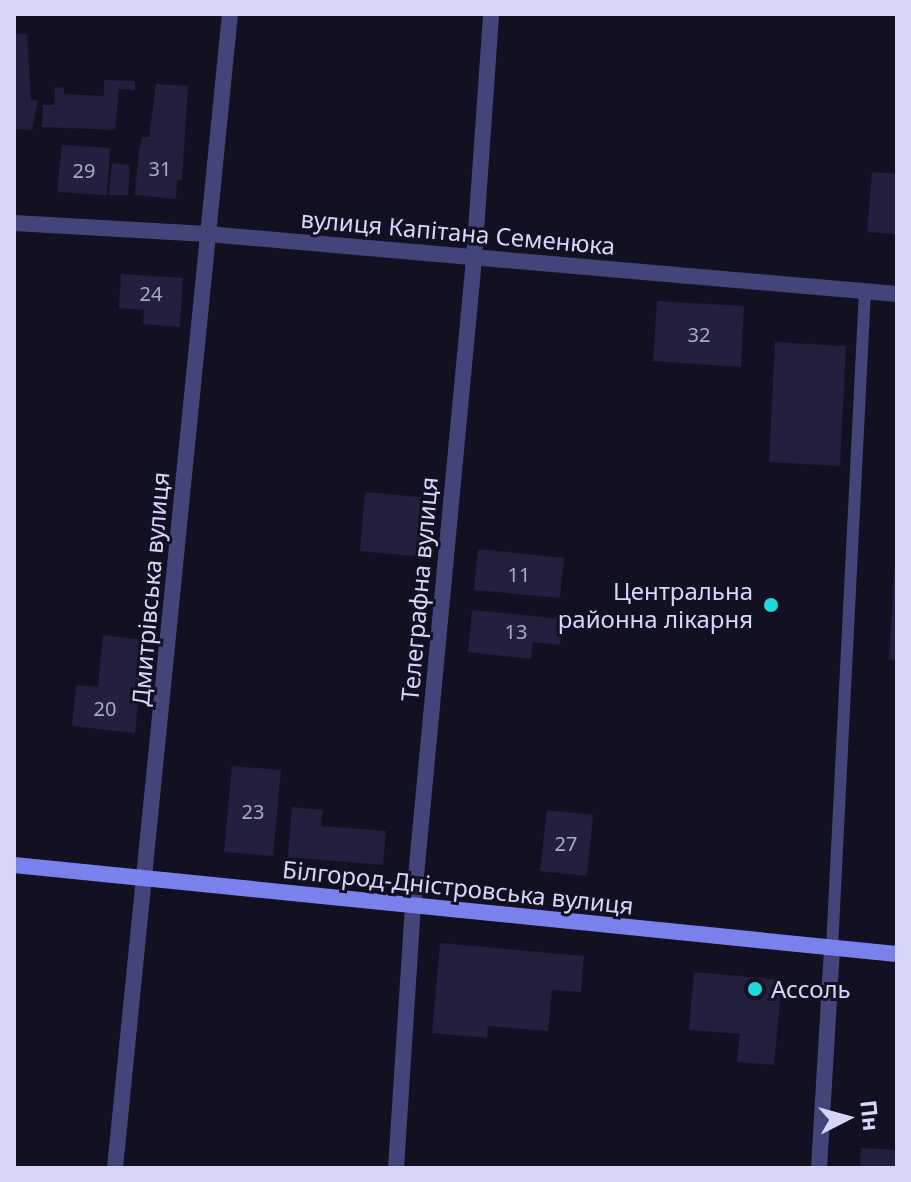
<!DOCTYPE html>
<meta charset="utf-8">
<style>
body{margin:0}
#map{position:relative;width:911px;height:1182px;overflow:hidden;background:#121121;font-family:"Noto Sans",sans-serif}
div>[style]{position:absolute}
.building>*{inset:0;background:#231f3f}
.lane>*{height:12px;margin:-6px;padding:0 6px;transform-origin:6px;border-radius:6px;background:#42447a}
.street>*{height:16px;margin:-8px;padding:0 8px;transform-origin:8px;border-radius:8px;background:#42447a}
.secondary>*{height:16px;margin:-8px;padding:0 8px;transform-origin:8px;border-radius:8px;background:#7a81ed}
.dots>*{width:22px;height:22px;translate:-50% -50%;box-sizing:border-box;border:4px solid #121121;border-radius:50%}
span{translate:-50% -50%;white-space:nowrap;text-align:center;line-height:1.15;-webkit-text-stroke:6px #121121;paint-order:stroke}
.number-label{font-size:20px;color:#aaa8ca}
.number-label span{-webkit-text-stroke-width:0}
.street-label{font-size:24px;color:#d7d6f9}
.poi-label{font-size:24px;color:#d7d6f9}
.right{translate:-100% -50%;text-align:right}
.left{translate:0 -50%;text-align:left}
.frame{position:absolute;inset:0;border:16px solid #d7d6f9;pointer-events:none}
.north{position:absolute;left:807px;top:1078px;width:80px;height:80px;-webkit-text-stroke:6px #121121;paint-order:stroke;rotate:84deg;font-size:22px;font-weight:700;line-height:32px;text-align:center;color:#d7d6f9}
.north::after{content:'';display:block;margin:auto;width:28px;height:36px;background:#d7d6f9;clip-path:polygon(50% 0,100% 100%,50% 72%,0 100%)}
</style>
<div id="map">
<div class="building">
<div style="clip-path:polygon(14px 33px,27px 34px,31px 100px,38px 100px,32px 130px,14px 129px)"></div>
<div style="clip-path:polygon(104px 80px,135px 81px,135px 90px,119px 89px,115px 130px,42px 127px,43px 105px,54px 105px,55px 87px,64px 88px,64px 94px,104px 96px)"></div>
<div style="clip-path:polygon(156px 84px,188px 86px,182px 180px,177px 180px,176px 199px,135px 195px,139px 150px,142px 137px,149px 137px)"></div>
<div style="clip-path:polygon(62px 145px,110px 148px,107px 195px,57px 192px)"></div>
<div style="clip-path:polygon(112px 163px,130px 165px,128px 195px,109px 195px)"></div>
<div style="clip-path:polygon(872px 172px,897px 174px,897px 234px,867px 232px)"></div>
<div style="clip-path:polygon(121px 274px,183px 278px,180px 327px,143px 324px,144px 310px,119px 308px)"></div>
<div style="clip-path:polygon(657px 301px,744px 306px,741px 367px,653px 361px)"></div>
<div style="clip-path:polygon(775px 342px,846px 346px,840px 466px,769px 462px)"></div>
<div style="clip-path:polygon(365px 492px,430px 498px,425px 557px,360px 551px)"></div>
<div style="clip-path:polygon(478px 549px,564px 558px,560px 598px,474px 590px)"></div>
<div style="clip-path:polygon(895px 560px,897px 560px,897px 661px,889px 660px)"></div>
<div style="clip-path:polygon(472px 610px,563px 619px,560px 645px,533px 642px,531px 659px,468px 652px)"></div>
<div style="clip-path:polygon(103px 635px,144px 640px,135px 733px,72px 726px,76px 685px,98px 687px)"></div>
<div style="clip-path:polygon(232px 766px,281px 770px,273px 856px,224px 852px)"></div>
<div style="clip-path:polygon(292px 807px,323px 810px,321px 826px,386px 831px,383px 865px,288px 857px)"></div>
<div style="clip-path:polygon(547px 810px,593px 815px,587px 876px,540px 871px)"></div>
<div style="clip-path:polygon(440px 943px,584px 956px,581px 992px,552px 990px,548px 1031px,488px 1026px,487px 1038px,432px 1033px)"></div>
<div style="clip-path:polygon(694px 972px,782px 980px,774px 1065px,737px 1062px,740px 1034px,689px 1030px)"></div>
<div style="clip-path:polygon(861px 1148px,897px 1150px,897px 1168px,860px 1168px)"></div>
</div>
<div class="lane">
<div style="left:832px;top:949px;width:659px;rotate:-87.13deg"></div>
</div>
<div class="street">
<div style="left:14px;top:223px;width:193px;rotate:3.3deg"></div>
<div style="left:207px;top:234px;width:693px;rotate:4.97deg"></div>
<div style="left:115px;top:1168px;width:1160px;rotate:-84.31deg"></div>
<div style="left:396px;top:1168px;width:261px;rotate:-86.3deg"></div>
<div style="left:413px;top:908px;width:652px;rotate:-84.63deg"></div>
<div style="left:474px;top:259px;width:246px;rotate:-86deg"></div>
<div style="left:819px;top:1168px;width:219px;rotate:-86.6deg"></div>
</div>
<div class="secondary">
<div style="left:14px;top:865px;width:887px;rotate:5.76deg"></div>
</div>
<div class="dots">
<div style="left:771px;top:605px;background:#1fdadd"></div>
<div style="left:755px;top:989px;background:#1fdadd"></div>
</div>
<div class="number-label">
<span style="left:160px;top:168px">31</span>
<span style="left:84px;top:170px">29</span>
<span style="left:151px;top:293px">24</span>
<span style="left:699px;top:334px">32</span>
<span style="left:519px;top:574px">11</span>
<span style="left:516px;top:631px">13</span>
<span style="left:105px;top:708px">20</span>
<span style="left:253px;top:811px">23</span>
<span style="left:566px;top:843px">27</span>
</div>
<div class="street-label">
<span style="left:458px;top:232px;rotate:5deg">вулиця Капітана Семенюка</span>
<span style="left:150px;top:589px;rotate:-85deg">Дмитрівська вулиця</span>
<span style="left:419px;top:589px;rotate:-85deg">Телеграфна вулиця</span>
<span style="left:458px;top:887px;rotate:6deg">Білгород-Дністровська вулиця</span>
</div>
<div class="poi-label">
<span class="right" style="left:753px;top:605px">Центральна<br>районна лікарня</span>
<span class="left" style="left:771px;top:989px">Ассоль</span>
</div>
<div class="frame"></div>
<div class="north">Пн</div>
</div>
